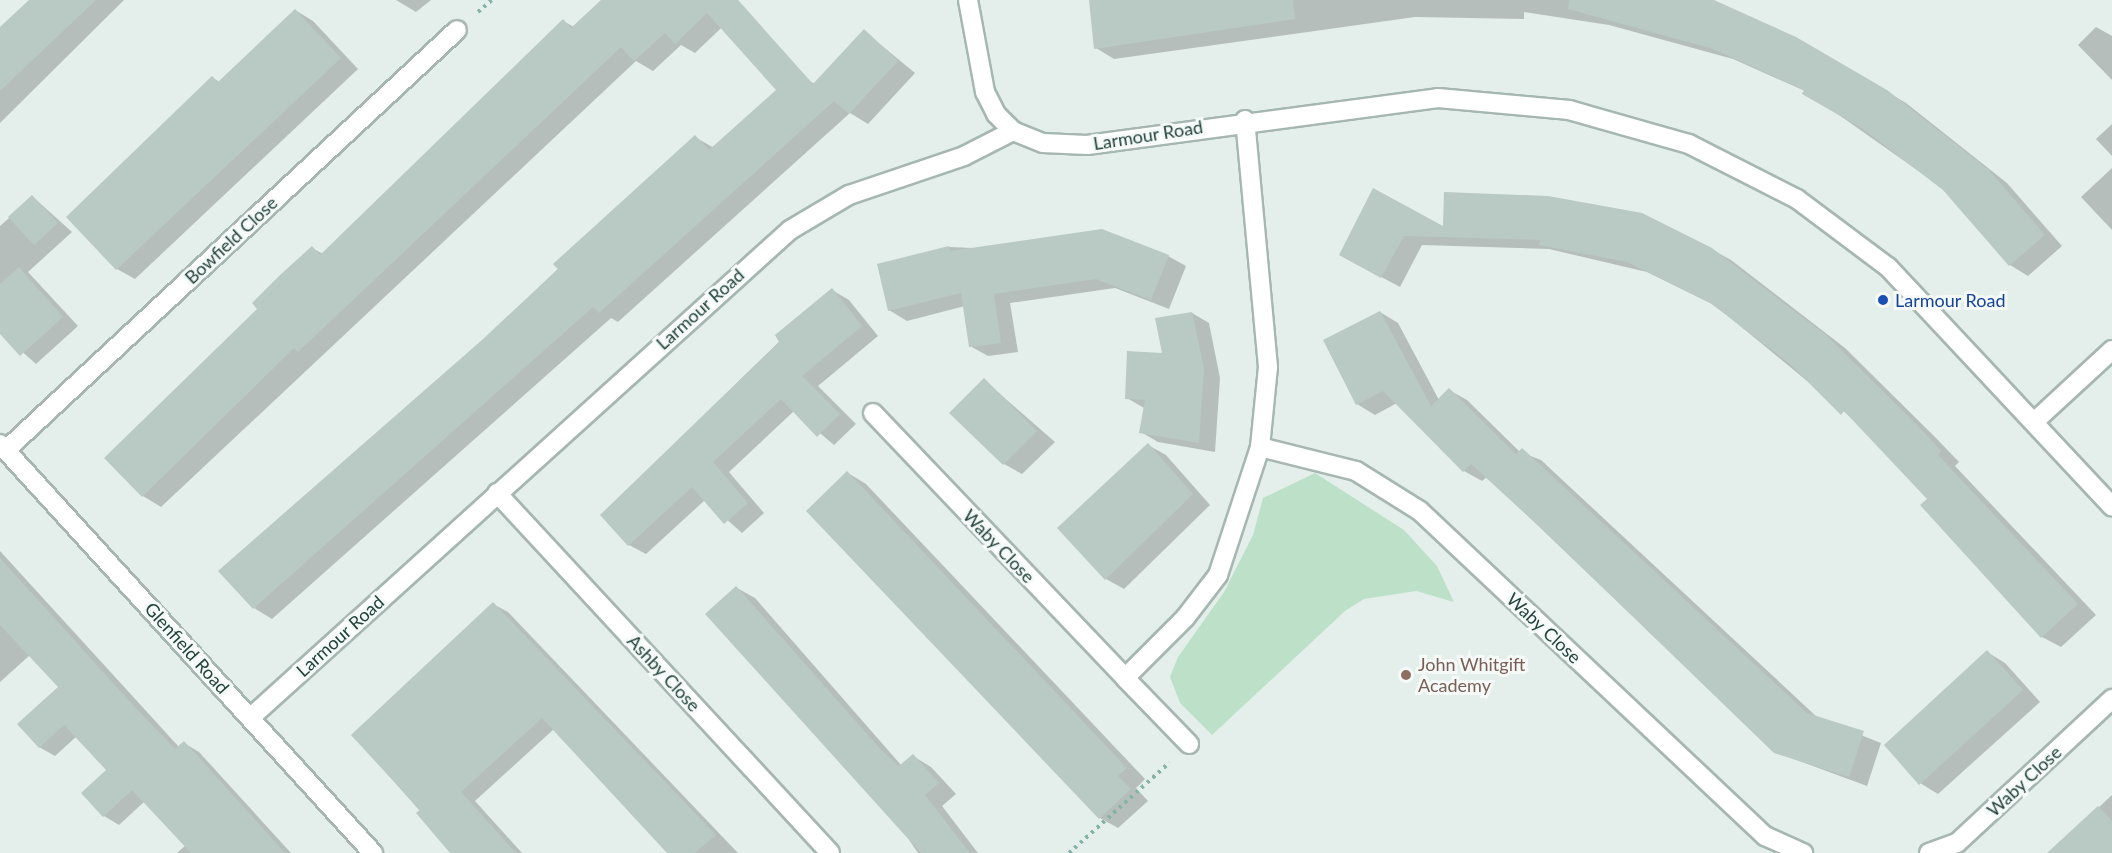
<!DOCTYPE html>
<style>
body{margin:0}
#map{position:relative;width:2112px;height:853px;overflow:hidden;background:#e4eeea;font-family:Lato,sans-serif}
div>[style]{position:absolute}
.green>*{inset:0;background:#bce1c8}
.shadow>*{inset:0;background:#0003}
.building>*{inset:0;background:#b9c9c4}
.path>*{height:4px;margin-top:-2px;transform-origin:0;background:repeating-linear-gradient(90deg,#83b4a7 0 3px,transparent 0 7.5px)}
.roads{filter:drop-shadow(2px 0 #a6b7b2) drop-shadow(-2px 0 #a6b7b2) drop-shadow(0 2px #a6b7b2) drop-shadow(0 -2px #a6b7b2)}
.minor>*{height:18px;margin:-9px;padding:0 9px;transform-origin:9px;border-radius:9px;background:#fff}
.dots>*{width:16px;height:16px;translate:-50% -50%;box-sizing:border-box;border:3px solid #f5faf8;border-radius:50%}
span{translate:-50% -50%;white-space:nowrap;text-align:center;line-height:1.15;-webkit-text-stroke:6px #f5faf8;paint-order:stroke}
.street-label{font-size:18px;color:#22423b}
.transit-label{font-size:18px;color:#164399}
.left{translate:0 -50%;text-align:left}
.education-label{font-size:18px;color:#785e54}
</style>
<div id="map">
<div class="green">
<div style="clip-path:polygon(1315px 473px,1404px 530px,1437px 566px,1454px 602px,1416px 591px,1364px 599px,1345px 611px,1212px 735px,1180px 703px,1170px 677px,1178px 657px,1224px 592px,1253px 535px,1263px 498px)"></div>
</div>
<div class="shadow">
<div style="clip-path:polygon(32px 0,124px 0,0 123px,0 33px)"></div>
<div style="clip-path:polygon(396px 0,431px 0,416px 12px)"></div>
<div style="clip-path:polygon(603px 0,732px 0,741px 9px,695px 53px,681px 45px,653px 71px,636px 61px,161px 507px,143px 496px,259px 309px,312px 248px,323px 254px,563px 21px,574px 27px)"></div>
<div style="clip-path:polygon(1091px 0,1709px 0,1795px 38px,1906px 103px,2007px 183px,2062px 246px,2028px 276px,2010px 265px,1944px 189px,1805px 91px,1733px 59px,1609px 25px,1524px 12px,1524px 19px,1415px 17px,1114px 59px,1096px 48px)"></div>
<div style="clip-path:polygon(295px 10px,313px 21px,358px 69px,135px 279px,117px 269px,212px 78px,220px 82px)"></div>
<div style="clip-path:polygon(2096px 27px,2112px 36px,2112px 80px,2078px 45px)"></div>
<div style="clip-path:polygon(864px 31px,915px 73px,868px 124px,850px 113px,618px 322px,611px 318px,272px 619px,254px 608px,483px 341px,695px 137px,714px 148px,797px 74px,815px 84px)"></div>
<div style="clip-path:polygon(2112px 124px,2112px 156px,2096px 139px)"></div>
<div style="clip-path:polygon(2112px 168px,2112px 230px,2081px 197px)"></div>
<div style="clip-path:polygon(1374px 190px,1445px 229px,1711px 249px,1731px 260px,1845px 348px,1936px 438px,1959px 462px,1955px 466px,2096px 615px,2061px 647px,2042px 637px,1929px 499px,1858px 423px,1716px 306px,1647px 272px,1549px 249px,1422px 245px,1400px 287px,1359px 265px)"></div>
<div style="clip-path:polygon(33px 197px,72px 232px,28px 272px,78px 326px,36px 364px,0 332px,0 226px)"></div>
<div style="clip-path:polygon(948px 247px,1168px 256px,1186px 266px,1169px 309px,1115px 288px,1010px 303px,1018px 352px,988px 356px,970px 346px,965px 306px,907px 321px,889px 310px)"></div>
<div style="clip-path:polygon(832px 290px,849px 300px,878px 336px,818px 386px,856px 424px,834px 445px,794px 411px,729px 472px,764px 513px,742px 533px,705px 500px,646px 554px,629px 545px,602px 515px)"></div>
<div style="clip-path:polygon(1380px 312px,1398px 323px,1439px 400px,1449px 390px,1467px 400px,1520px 452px,1541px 460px,1818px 718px,1881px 743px,1867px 786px,1775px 752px,1487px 477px,1482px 481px,1464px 471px,1397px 403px,1375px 415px,1357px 404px)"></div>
<div style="clip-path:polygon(1192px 313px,1209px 323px,1220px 378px,1215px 452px,1158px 442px,1141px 432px,1144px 408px,1127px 398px)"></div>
<div style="clip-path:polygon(984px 380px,1055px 442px,1022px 474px,1004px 464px)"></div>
<div style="clip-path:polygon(1148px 445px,1166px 455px,1210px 505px,1124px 589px,1106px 579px)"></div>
<div style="clip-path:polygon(848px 473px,866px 484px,1145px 779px,1136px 788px,1148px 801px,1118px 828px,1100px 818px)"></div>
<div style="clip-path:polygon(0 551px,179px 747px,184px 743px,199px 752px,291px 853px,177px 853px,186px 845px,145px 801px,119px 825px,104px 816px,108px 770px,77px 736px,55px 756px,39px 747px,60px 687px,30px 655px,0 682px)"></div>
<div style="clip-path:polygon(737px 588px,755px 598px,901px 765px,913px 756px,931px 767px,956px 794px,942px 806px,978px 853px,918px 853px)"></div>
<div style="clip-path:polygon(493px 604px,508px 612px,738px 853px,668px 853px,554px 729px,475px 801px,522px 853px,457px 853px,353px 735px)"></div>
<div style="clip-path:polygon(1987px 652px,2005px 663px,2040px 702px,1938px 794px,1920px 783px)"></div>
<div style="clip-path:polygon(2112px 795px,2112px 853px,2050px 853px)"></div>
</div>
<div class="building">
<div style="clip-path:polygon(29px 0,96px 0,0 91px,0 27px)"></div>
<div style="clip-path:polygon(601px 0,738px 0,813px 84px,864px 29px,898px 61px,849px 114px,834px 101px,599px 313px,593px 307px,253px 609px,218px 571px,482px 340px,558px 269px,553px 264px,695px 135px,709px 150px,776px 90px,707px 13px,675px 44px,665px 33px,634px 61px,621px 47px,298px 352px,294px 348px,142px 497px,104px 458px,257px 309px,252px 303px,279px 276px,312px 246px,320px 255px,563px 19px,571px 28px)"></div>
<div style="clip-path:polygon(1089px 0,1293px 0,1295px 19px,1094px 49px)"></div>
<div style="clip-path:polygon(1569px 0,1714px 0,1796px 37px,1887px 90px,1989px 170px,2045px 235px,2009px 266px,1943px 190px,1863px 129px,1802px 94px,1804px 90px,1713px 49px,1568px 9px)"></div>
<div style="clip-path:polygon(295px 9px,341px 58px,116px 270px,66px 217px,212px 76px,218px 82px)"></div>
<div style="clip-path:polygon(1373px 188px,1443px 226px,1444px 192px,1548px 196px,1642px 213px,1712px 248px,1827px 336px,1918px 426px,1941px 451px,1938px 455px,2078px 604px,2041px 638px,1920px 505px,1927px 499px,1844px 411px,1841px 415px,1790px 364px,1709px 302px,1627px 262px,1539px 245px,1540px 240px,1404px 236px,1381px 278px,1339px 255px)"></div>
<div style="clip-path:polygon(32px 195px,58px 223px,34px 245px,8px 217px)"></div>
<div style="clip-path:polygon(1102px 229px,1169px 255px,1151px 300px,1096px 279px,994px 294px,1001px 343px,969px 347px,961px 293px,888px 311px,877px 264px,949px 246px,950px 251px)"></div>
<div style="clip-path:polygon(19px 267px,63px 317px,20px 356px,0 334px,0 284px)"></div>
<div style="clip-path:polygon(832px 288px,862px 326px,802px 376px,840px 414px,817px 437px,781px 399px,713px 462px,748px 503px,724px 524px,692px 487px,628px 546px,600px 515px,779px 342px,775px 335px)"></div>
<div style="clip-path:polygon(1380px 311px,1431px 406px,1449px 388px,1516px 454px,1522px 448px,1807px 713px,1864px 731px,1849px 777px,1774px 753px,1542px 529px,1471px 464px,1463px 472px,1383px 391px,1356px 405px,1323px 340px)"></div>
<div style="clip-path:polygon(1192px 312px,1204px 368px,1199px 443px,1139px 433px,1145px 400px,1125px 399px,1127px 351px,1162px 353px,1155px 318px)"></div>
<div style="clip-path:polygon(984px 378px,1037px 431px,1003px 465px,949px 413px)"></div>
<div style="clip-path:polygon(1148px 443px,1193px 494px,1105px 580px,1057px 528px)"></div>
<div style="clip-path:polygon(847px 471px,1127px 768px,1118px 776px,1131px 789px,1099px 819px,806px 511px)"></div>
<div style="clip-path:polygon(0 558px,133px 705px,175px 749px,184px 741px,285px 853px,191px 853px,132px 790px,103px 817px,81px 793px,106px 770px,64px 725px,39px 748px,17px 724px,58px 687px,0 625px)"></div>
<div style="clip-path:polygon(736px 586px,883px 752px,899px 766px,913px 754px,939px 783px,925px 795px,970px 853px,921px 853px,705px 614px)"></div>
<div style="clip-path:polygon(493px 602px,716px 835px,695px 853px,667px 853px,542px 718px,461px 792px,516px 853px,450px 853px,416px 813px,420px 810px,351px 735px)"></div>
<div style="clip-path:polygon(1987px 650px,2023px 690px,1919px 785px,1884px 745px)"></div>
<div style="clip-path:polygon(2098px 806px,2112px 821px,2112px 853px,2047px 853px)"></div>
</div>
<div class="path">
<div style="left:478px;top:12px;width:18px;rotate:-41deg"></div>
<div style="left:1069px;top:853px;width:135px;rotate:-42deg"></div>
</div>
<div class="roads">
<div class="minor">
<div style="left:968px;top:0;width:94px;rotate:79.5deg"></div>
<div style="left:985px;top:92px;width:25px;rotate:63deg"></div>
<div style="left:996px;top:114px;width:24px;rotate:45deg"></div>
<div style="left:1013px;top:131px;width:32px;rotate:22deg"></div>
<div style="left:1043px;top:143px;width:44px;rotate:2.6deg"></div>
<div style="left:1087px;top:145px;width:354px;rotate:-7.6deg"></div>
<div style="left:1438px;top:98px;width:132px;rotate:5.2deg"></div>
<div style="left:1569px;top:110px;width:125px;rotate:15.8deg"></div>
<div style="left:1689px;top:144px;width:121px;rotate:27deg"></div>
<div style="left:1797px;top:199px;width:114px;rotate:36.8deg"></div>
<div style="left:1888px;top:267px;width:328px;rotate:46.9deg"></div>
<div style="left:873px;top:413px;width:366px;rotate:46.4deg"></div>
<div style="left:1125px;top:678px;width:85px;rotate:-45deg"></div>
<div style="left:1185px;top:618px;width:54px;rotate:-52.5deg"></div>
<div style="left:1218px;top:575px;width:135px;rotate:-71.8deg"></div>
<div style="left:1260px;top:447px;width:80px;rotate:-84.3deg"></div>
<div style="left:1268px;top:367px;width:248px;rotate:-95.3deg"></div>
<div style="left:2034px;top:422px;width:106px;rotate:-42.7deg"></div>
<div style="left:0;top:444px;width:554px;rotate:47.64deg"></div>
<div style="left:1260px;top:447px;width:99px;rotate:14deg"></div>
<div style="left:1356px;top:471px;width:75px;rotate:32deg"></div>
<div style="left:1420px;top:511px;width:474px;rotate:43.3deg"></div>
<div style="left:1765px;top:836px;width:42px;rotate:24.1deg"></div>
<div style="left:6px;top:450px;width:616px;rotate:-42.96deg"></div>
<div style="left:497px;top:493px;width:490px;rotate:47.2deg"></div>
<div style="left:1125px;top:678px;width:92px;rotate:45.9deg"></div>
<div style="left:250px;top:718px;width:728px;rotate:-42.1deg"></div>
<div style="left:790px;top:230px;width:69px;rotate:-30.7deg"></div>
<div style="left:849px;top:195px;width:121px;rotate:-18.7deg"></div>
<div style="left:964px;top:156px;width:55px;rotate:-27deg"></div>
<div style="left:1929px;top:853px;width:30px;rotate:-20deg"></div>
<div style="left:1957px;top:843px;width:212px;rotate:-42.9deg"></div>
</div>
</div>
<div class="dots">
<div style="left:1883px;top:300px;background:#1a4fb4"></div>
<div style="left:1406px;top:675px;background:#8d6e63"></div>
</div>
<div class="street-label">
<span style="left:1148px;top:135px;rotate:-9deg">Larmour Road</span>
<span style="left:231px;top:240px;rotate:-43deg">Bowfield Close</span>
<span style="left:700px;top:309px;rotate:-42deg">Larmour Road</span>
<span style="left:999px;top:546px;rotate:46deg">Waby Close</span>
<span style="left:1544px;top:628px;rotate:43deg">Waby Close</span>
<span style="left:340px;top:636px;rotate:-42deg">Larmour Road</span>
<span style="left:187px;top:648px;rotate:48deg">Glenfield Road</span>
<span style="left:664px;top:673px;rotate:47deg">Ashby Close</span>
<span style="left:2024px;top:781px;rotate:-43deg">Waby Close</span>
</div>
<div class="transit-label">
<span class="left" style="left:1895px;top:300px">Larmour Road</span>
</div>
<div class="education-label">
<span class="left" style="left:1418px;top:675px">John Whitgift<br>Academy</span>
</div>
</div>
